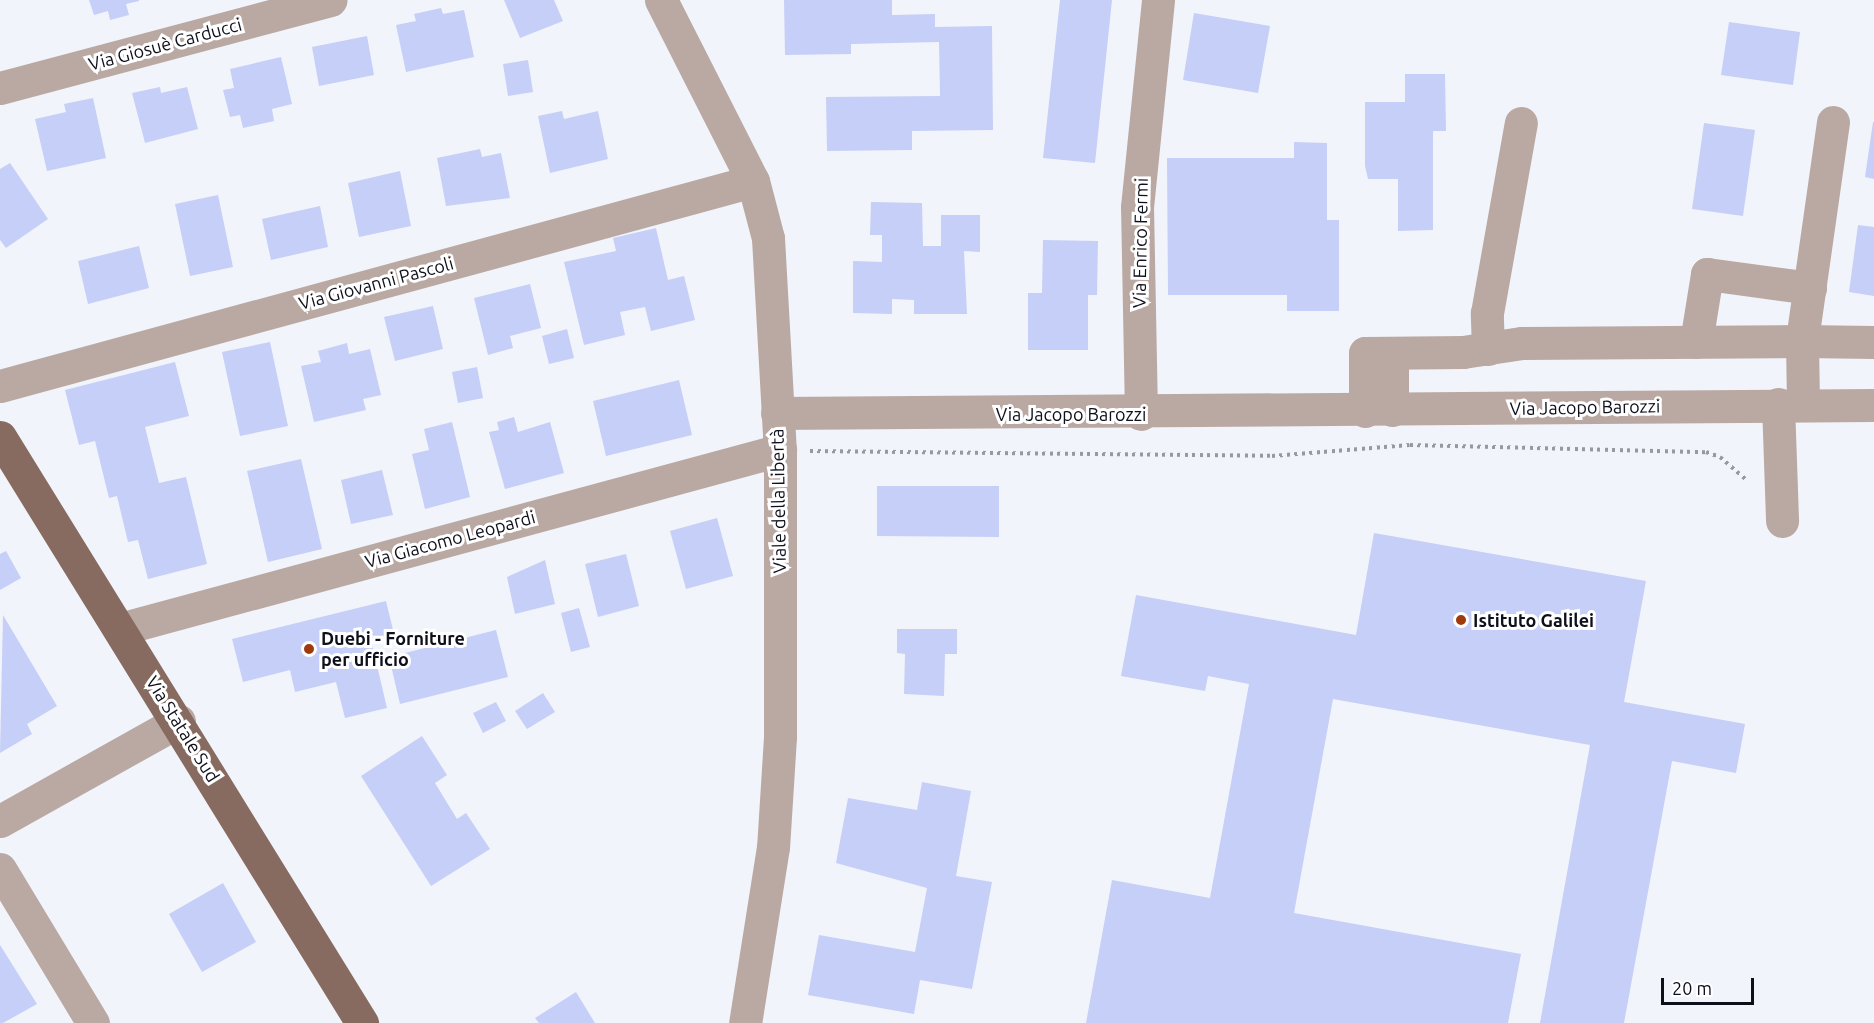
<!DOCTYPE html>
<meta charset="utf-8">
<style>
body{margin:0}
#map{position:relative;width:1874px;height:1023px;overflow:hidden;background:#f2f4fb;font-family:Ubuntu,sans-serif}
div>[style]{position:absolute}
.building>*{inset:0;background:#c5cff7}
.path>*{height:4px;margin-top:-2px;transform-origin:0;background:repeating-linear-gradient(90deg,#9799a2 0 3px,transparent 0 7.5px)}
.minor>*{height:33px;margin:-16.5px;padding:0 16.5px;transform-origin:16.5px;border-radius:16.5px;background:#baa9a3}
.major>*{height:33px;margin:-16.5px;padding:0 16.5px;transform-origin:16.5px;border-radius:16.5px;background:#886b60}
.dots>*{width:16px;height:16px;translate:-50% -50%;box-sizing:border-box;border:3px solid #fff;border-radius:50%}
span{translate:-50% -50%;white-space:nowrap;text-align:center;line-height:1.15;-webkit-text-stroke:6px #fff;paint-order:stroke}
.street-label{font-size:18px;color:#0d0f1b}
.poi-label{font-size:18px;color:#0d0f1b;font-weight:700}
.left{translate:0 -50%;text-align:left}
.scale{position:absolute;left:1661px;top:978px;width:93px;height:27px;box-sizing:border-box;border:3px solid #0d0f1b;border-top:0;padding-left:8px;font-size:18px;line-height:21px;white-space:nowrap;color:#0d0f1b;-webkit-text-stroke:4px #fff;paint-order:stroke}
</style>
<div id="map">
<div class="building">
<div style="clip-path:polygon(89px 0,139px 0,139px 1px,126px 4px,129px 15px,110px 20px,108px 11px,94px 15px)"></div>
<div style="clip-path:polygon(504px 0,554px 0,563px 21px,520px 38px)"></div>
<div style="clip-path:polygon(784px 0,892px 0,892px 15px,935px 14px,935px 27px,992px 26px,993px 130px,912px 131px,912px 150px,827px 151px,826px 97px,940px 96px,939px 42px,851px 44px,851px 54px,785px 55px)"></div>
<div style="clip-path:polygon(1060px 0,1112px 0,1095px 163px,1043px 158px)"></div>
<div style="clip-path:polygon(441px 8px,443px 14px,464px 10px,474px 57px,406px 72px,396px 25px,416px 21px,414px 14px)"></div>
<div style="clip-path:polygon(1194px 13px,1270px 26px,1258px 93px,1183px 80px)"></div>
<div style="clip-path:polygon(1729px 22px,1800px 32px,1793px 85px,1721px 75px)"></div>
<div style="clip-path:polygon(367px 36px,374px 75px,319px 86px,312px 47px)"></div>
<div style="clip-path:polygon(281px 57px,292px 104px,272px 109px,274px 121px,243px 128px,240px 115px,230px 117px,223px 90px,234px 88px,230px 69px)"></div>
<div style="clip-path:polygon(528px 60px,533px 92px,508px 96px,503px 64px)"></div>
<div style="clip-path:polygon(1405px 74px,1445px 74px,1446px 131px,1433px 131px,1433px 230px,1398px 231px,1398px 179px,1368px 179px,1365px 166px,1365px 102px,1405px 102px)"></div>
<div style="clip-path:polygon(160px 87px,161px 93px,187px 87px,198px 129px,145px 143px,132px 93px)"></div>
<div style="clip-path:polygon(93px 98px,106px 158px,47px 171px,35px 119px,66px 112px,64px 104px)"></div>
<div style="clip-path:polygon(562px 111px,564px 119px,598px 111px,608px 159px,550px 173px,538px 116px)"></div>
<div style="clip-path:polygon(1873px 122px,1874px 122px,1874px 179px,1865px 177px)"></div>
<div style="clip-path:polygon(1704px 123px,1755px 130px,1743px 216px,1692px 209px)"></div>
<div style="clip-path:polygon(1294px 142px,1327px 143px,1327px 220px,1339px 220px,1339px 311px,1287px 311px,1287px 295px,1168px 295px,1167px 158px,1294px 158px)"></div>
<div style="clip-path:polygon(480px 149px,482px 157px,501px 153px,510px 198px,446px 206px,437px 158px)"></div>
<div style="clip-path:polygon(10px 163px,48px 219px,6px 248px,0 240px,0 169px)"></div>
<div style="clip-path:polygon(400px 171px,411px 226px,359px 237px,348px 183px)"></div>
<div style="clip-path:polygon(218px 195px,233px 267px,190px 276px,175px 204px)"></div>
<div style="clip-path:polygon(871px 202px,922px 203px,923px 246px,941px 246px,941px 215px,980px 215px,980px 252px,964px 251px,967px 314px,914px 314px,914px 300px,892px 299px,892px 314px,853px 313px,853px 261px,882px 262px,882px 235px,870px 235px)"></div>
<div style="clip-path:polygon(320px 206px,328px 247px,271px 260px,262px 219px)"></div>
<div style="clip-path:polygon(1858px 225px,1874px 227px,1874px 296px,1849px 292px)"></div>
<div style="clip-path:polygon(656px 228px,668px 280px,684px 276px,695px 320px,651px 331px,645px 307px,620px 312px,625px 335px,584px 345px,564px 262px,616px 251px,613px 238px)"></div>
<div style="clip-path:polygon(1043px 240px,1098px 241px,1097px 295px,1088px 295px,1088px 350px,1028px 350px,1028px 293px,1042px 293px)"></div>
<div style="clip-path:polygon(139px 246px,149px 288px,88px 304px,78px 261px)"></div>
<div style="clip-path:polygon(530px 284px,541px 328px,510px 336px,513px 348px,488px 355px,474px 298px)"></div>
<div style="clip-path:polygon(433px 306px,443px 349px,395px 361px,384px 317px)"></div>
<div style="clip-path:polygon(567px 329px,574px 358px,549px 364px,542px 336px)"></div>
<div style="clip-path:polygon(270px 342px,288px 426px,240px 436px,222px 352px)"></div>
<div style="clip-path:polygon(347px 343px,349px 354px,370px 349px,381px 395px,363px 399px,366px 410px,314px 422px,301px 366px,321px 362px,318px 351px)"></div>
<div style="clip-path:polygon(175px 362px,189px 416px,145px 427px,159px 483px,186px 477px,207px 564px,148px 579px,138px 540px,128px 542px,117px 496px,109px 498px,95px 441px,79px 445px,65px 390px)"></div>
<div style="clip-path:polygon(477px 367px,483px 398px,458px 403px,452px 372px)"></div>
<div style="clip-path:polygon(679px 380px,692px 435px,606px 456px,593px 401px)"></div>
<div style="clip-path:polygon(514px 417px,518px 432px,550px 422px,564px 473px,505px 489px,489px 432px,499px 430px,497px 422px)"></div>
<div style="clip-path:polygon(452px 422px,470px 497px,425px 509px,412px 454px,429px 450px,424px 429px)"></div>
<div style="clip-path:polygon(301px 459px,322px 549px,268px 562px,247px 471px)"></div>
<div style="clip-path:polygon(382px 470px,393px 515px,351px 524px,341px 480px)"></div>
<div style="clip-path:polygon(877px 486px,999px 486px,999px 537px,877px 536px)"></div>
<div style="clip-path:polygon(717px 518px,733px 576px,686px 589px,670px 531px)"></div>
<div style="clip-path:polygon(1374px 533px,1646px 581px,1624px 702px,1745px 724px,1736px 773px,1672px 761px,1624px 1023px,1540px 1023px,1590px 745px,1333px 699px,1294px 913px,1521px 954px,1508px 1023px,1086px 1023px,1112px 880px,1210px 898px,1249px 684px,1208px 676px,1205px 691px,1121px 676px,1136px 595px,1356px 635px)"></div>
<div style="clip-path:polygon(6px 551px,21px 578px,0 590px,0 554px)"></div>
<div style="clip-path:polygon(626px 554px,639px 606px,598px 617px,585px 564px)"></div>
<div style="clip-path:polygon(545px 560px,555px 604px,515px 614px,507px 577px)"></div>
<div style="clip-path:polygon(386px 601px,394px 634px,371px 640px,387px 708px,345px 718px,336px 682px,295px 692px,290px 670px,243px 682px,232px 639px)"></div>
<div style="clip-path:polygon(579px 608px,590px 647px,571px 652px,561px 613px)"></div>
<div style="clip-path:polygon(3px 615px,57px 706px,27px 724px,32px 734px,0 753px)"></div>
<div style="clip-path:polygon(897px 629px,957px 629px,957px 654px,945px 654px,944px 696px,904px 694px,905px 654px,897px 653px)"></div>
<div style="clip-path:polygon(496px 630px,508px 677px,400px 704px,389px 657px)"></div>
<div style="clip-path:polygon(543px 693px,555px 712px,527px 729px,515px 711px)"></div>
<div style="clip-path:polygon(496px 702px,506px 721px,483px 733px,473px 713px)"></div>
<div style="clip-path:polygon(422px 736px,447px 775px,435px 783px,457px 819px,466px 813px,490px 849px,431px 886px,361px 776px)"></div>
<div style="clip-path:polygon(922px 782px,971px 791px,956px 876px,992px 882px,972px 989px,920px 980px,914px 1014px,808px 995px,819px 935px,915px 952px,927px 888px,836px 863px,848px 798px,917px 810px)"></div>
<div style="clip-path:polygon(223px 883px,256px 942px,202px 972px,169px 914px)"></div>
<div style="clip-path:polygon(0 945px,37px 1004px,3px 1023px,0 1023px)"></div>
<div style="clip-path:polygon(576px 992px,595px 1023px,539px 1023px,535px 1018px)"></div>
</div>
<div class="path">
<div style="left:810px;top:451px;width:462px;rotate:0.6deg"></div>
<div style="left:1272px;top:456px;width:138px;rotate:-4.6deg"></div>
<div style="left:1410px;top:445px;width:296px;rotate:1.4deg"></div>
<div style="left:1706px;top:452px;width:15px;rotate:20deg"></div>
<div style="left:1720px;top:457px;width:37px;rotate:41deg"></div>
</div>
<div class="minor">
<div style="left:661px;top:0;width:203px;rotate:63.1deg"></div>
<div style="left:753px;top:181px;width:59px;rotate:75.3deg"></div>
<div style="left:768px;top:238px;width:212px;rotate:86.8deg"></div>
<div style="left:780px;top:450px;width:287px;rotate:90deg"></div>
<div style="left:780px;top:737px;width:110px;rotate:93.6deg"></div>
<div style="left:773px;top:847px;width:178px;rotate:99deg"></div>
<div style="left:0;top:88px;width:342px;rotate:-14.9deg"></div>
<div style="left:1833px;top:122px;width:221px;rotate:98.1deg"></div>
<div style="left:1802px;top:341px;width:72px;rotate:0.8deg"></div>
<div style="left:1696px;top:342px;width:69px;rotate:-80.8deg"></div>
<div style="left:1707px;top:274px;width:104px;rotate:7.7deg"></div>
<div style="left:1488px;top:349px;width:36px;rotate:-92deg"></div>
<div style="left:1487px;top:313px;width:193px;rotate:-79.9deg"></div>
<div style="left:0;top:386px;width:780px;rotate:-15.23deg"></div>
<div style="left:1778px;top:404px;width:117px;rotate:88deg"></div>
<div style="left:1392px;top:410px;width:57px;rotate:-90deg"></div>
<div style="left:1365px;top:411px;width:58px;rotate:-90deg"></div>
<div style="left:1365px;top:353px;width:98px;rotate:-0.6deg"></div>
<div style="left:1463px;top:352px;width:60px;rotate:-8.7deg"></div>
<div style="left:1522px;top:343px;width:280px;rotate:-0.4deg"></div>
<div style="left:1802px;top:341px;width:63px;rotate:89.1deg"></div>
<div style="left:777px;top:413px;width:1097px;rotate:-0.42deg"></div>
<div style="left:1141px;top:414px;width:207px;rotate:-91.1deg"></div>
<div style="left:1137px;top:207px;width:208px;rotate:-84.2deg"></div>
<div style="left:120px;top:629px;width:684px;rotate:-15.17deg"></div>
<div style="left:0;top:821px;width:205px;rotate:-29.2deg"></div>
<div style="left:0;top:869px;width:180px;rotate:58.9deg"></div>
</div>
<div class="major">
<div style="left:0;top:437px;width:689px;rotate:58.29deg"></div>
</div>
<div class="dots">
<div style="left:1461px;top:620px;background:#9f3a0d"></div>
<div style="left:309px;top:649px;background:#9f3a0d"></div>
</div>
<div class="street-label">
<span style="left:165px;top:44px;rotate:-15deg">Via Giosuè Carducci</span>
<span style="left:1140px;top:243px;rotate:-89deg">Via Enrico Fermi</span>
<span style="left:376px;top:283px;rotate:-15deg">Via Giovanni Pascoli</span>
<span style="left:1585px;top:407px;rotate:-1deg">Via Jacopo Barozzi</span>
<span style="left:1071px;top:414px">Via Jacopo Barozzi</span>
<span style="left:778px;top:501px;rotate:-91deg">Viale della Libertà</span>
<span style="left:450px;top:539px;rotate:-15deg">Via Giacomo Leopardi</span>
<span style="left:183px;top:729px;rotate:58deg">Via Statale Sud</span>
</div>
<div class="poi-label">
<span class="left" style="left:1473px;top:620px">Istituto Galilei</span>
<span class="left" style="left:321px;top:649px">Duebi - Forniture<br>per ufficio</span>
</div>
<div class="scale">20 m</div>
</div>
